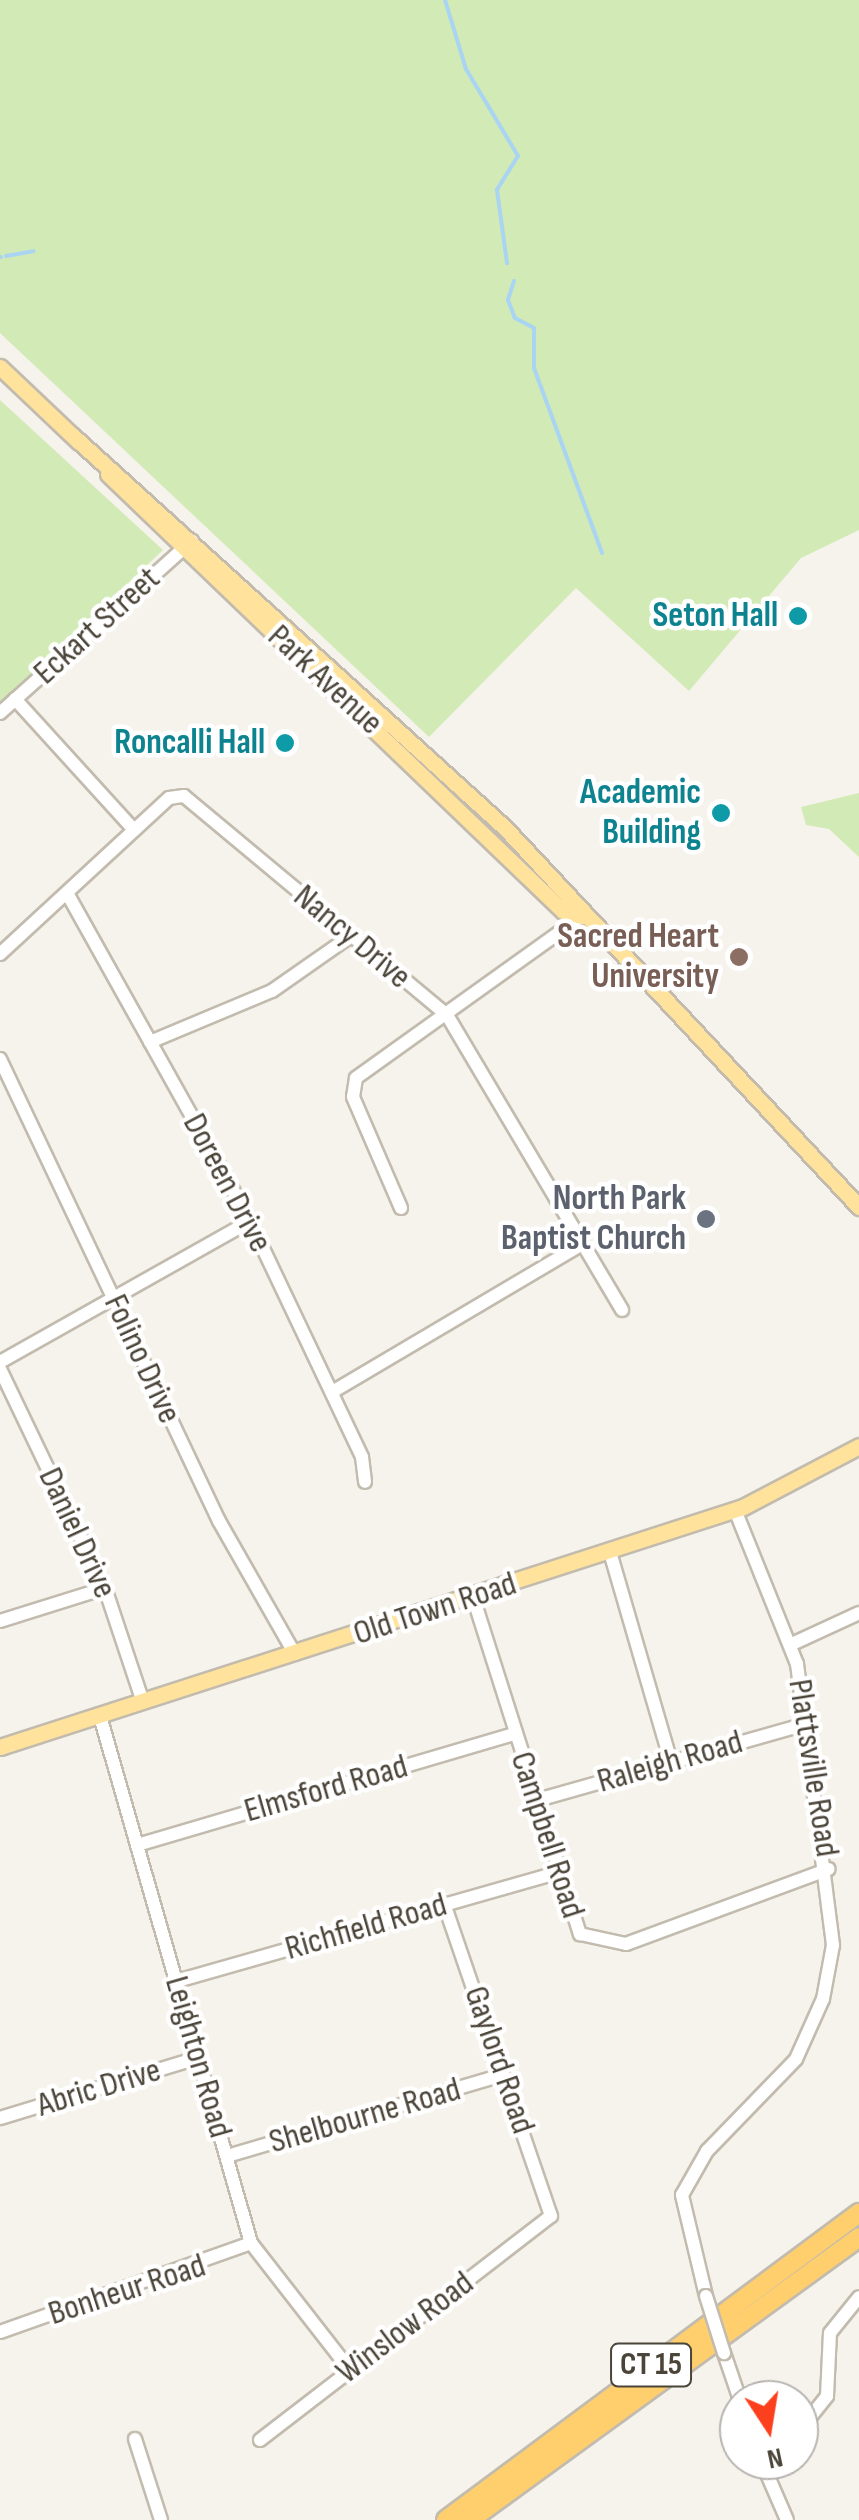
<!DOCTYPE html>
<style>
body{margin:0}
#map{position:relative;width:859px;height:2520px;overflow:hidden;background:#f6f3ec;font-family:"Sofia Sans Condensed",sans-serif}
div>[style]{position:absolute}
.green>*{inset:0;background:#d2eab5}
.stream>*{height:4px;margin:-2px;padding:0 2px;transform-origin:2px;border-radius:2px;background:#a9d4f2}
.roads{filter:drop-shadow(2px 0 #c2bbae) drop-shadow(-2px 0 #c2bbae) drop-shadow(0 2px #c2bbae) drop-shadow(0 -2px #c2bbae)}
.minor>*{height:12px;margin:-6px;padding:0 6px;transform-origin:6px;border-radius:6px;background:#fff}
.major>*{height:15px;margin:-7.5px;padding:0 7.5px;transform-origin:7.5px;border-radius:7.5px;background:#ffe39c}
.highway>*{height:18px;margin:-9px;padding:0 9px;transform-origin:9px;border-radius:9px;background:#ffcf6e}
.bridges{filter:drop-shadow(2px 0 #c2bbae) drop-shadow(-2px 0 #c2bbae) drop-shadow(0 2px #c2bbae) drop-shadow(0 -2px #c2bbae)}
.minor-bridge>*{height:12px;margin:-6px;padding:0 6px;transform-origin:6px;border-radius:6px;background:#fff}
.dots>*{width:28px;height:28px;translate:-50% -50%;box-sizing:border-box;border:5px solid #fff;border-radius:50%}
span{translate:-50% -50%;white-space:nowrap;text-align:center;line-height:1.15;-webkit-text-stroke:9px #fff;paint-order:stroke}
.shield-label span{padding:2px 8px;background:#fff;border:2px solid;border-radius:8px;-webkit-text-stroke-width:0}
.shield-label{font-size:32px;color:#4b4439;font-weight:700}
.culture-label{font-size:35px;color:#0d838f;font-weight:700}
.right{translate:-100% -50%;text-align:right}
.street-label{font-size:35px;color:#4b4439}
.education-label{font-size:35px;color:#785e54;font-weight:700}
.worship-label{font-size:35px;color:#5b616d;font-weight:700}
.north{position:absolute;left:719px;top:2380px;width:100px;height:100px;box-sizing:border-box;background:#fff;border:2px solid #b7b4b0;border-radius:50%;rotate:168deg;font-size:28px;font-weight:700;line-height:40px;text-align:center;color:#4b4439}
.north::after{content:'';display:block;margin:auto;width:35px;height:45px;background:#fc3f1d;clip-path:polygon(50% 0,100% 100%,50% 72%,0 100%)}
</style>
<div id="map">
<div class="green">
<div style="clip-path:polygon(0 0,859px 0,859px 530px,801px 558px,689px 691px,576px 588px,429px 737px,0 333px)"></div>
<div style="clip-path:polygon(0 400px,163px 550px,0 704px)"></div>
<div style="clip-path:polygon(859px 793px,859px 857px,829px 829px,806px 825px,801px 807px)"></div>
</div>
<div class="stream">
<div style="left:445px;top:0;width:72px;rotate:73.1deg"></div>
<div style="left:466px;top:69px;width:101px;rotate:59.1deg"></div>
<div style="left:518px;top:156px;width:40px;rotate:122deg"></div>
<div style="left:497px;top:190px;width:74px;rotate:82.2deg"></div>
<div style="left:6px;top:256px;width:28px;rotate:-10deg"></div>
<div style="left:0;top:257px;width:1px"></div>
<div style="left:514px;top:281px;width:20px;rotate:108deg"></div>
<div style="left:508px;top:300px;width:19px;rotate:69deg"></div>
<div style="left:515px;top:318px;width:21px;rotate:28deg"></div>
<div style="left:534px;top:328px;width:40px;rotate:90deg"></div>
<div style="left:534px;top:368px;width:197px;rotate:69.8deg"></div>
</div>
<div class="roads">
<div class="minor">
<div style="left:15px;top:699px;width:177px;rotate:47.7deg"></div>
<div style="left:0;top:713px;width:258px;rotate:-41.9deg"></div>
<div style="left:67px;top:893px;width:376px;rotate:60.8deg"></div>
<div style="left:250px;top:1221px;width:261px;rotate:64.6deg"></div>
<div style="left:362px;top:1457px;width:25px;rotate:83deg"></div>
<div style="left:0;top:954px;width:230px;rotate:-42.7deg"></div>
<div style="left:169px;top:798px;width:15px;rotate:-8deg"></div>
<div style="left:184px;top:796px;width:342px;rotate:39.8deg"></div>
<div style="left:447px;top:1015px;width:343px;rotate:59.3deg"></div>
<div style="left:150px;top:1042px;width:132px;rotate:-22.7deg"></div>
<div style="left:272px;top:991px;width:94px;rotate:-35deg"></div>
<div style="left:0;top:1059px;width:511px;rotate:64.64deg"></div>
<div style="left:219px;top:1521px;width:153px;rotate:60.3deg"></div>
<div style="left:401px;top:1208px;width:121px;rotate:-113.4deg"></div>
<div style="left:353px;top:1097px;width:19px;rotate:-81deg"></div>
<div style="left:356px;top:1078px;width:278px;rotate:-35.6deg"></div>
<div style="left:0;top:1362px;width:287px;rotate:-29.4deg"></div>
<div style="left:0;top:1369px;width:243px;rotate:64.4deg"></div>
<div style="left:105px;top:1588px;width:120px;rotate:71.6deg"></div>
<div style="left:332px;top:1392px;width:291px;rotate:-30.6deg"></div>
<div style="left:610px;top:1552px;width:219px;rotate:73.8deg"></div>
<div style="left:473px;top:1597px;width:354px;rotate:72.4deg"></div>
<div style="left:580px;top:1934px;width:47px;rotate:12.3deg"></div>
<div style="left:626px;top:1944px;width:216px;rotate:-20.3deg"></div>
<div style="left:0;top:1621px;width:110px;rotate:-17.4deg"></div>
<div style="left:792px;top:1644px;width:74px;rotate:-24.8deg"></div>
<div style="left:100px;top:1716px;width:548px;rotate:74.01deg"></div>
<div style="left:251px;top:2243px;width:161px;rotate:52.1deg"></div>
<div style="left:534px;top:1801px;width:283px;rotate:-15.8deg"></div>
<div style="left:137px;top:1845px;width:393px;rotate:-16.4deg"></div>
<div style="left:177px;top:1981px;width:393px;rotate:-15.9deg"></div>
<div style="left:0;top:2118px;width:207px;rotate:-16.9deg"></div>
<div style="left:227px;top:2156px;width:288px;rotate:-16.4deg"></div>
<div style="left:706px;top:2296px;width:104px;rotate:-103.4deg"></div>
<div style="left:682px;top:2195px;width:51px;rotate:-60.4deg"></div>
<div style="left:707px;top:2151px;width:128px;rotate:-45.9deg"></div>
<div style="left:796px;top:2059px;width:66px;rotate:-65.8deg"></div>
<div style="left:823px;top:1999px;width:55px;rotate:-79.5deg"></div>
<div style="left:833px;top:1945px;width:283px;rotate:-97.3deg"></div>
<div style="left:797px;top:1664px;width:166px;rotate:-111.9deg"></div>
<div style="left:0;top:2332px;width:266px;rotate:-19.5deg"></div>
<div style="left:724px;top:2353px;width:50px;rotate:71.2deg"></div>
<div style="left:799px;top:2431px;width:45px;rotate:-51.3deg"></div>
<div style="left:827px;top:2396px;width:63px;rotate:-87.3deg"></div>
<div style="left:830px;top:2333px;width:46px;rotate:-51.1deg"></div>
<div style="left:135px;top:2439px;width:85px;rotate:72.2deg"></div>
<div style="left:260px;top:2440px;width:367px;rotate:-37.6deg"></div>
<div style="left:551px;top:2216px;width:330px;rotate:-108.9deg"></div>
<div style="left:761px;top:2460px;width:65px;rotate:66.6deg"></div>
</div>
<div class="major">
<div style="left:0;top:367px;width:109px;rotate:43.5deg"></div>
<div style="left:73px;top:436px;width:583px;rotate:42.22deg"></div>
<div style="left:505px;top:828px;width:519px;rotate:46.95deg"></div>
<div style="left:108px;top:474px;width:631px;rotate:43.84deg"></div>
<div style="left:563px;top:911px;width:20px;rotate:15deg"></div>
<div style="left:0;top:1747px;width:781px;rotate:-17.9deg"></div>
<div style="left:743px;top:1507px;width:131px;rotate:-27.7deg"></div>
</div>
<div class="highway">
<div style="left:446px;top:2520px;width:515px;rotate:-36.62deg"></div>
<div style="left:470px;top:2520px;width:481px;rotate:-36deg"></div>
</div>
</div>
<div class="bridges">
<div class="minor-bridge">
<div style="left:706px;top:2296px;width:60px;rotate:72.5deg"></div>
</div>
</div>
<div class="dots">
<div style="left:798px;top:616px;background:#0f9aa8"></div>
<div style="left:285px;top:743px;background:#0f9aa8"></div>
<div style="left:721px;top:813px;background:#0f9aa8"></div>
<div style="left:739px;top:957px;background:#8d6e63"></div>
<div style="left:706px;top:1219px;background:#6b7280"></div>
</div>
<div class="shield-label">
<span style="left:651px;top:2365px">CT 15</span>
</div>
<div class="culture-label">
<span class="right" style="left:778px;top:616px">Seton Hall</span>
<span class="right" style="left:265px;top:743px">Roncalli Hall</span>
<span class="right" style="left:701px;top:813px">Academic<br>Building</span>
</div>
<div class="street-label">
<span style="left:97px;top:626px;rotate:-42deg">Eckart Street</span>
<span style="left:325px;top:680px;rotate:43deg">Park Avenue</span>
<span style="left:352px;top:937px;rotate:40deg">Nancy Drive</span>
<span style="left:227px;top:1183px;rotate:62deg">Doreen Drive</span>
<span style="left:142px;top:1359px;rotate:65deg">Folino Drive</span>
<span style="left:77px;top:1533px;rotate:65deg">Daniel Drive</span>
<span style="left:435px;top:1609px;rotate:-18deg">Old Town Road</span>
<span style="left:670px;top:1762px;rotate:-16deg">Raleigh Road</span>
<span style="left:813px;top:1768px;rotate:81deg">Plattsville Road</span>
<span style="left:326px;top:1789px;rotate:-16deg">Elmsford Road</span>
<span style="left:547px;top:1835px;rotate:72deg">Campbell Road</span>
<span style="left:366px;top:1927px;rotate:-16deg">Richfield Road</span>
<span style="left:198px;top:2057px;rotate:74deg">Leighton Road</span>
<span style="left:499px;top:2060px;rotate:71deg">Gaylord Road</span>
<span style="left:99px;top:2088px;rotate:-17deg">Abric Drive</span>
<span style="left:365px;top:2116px;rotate:-16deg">Shelbourne Road</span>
<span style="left:127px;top:2290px;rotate:-18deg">Bonheur Road</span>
<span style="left:405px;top:2328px;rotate:-37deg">Winslow Road</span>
</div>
<div class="education-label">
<span class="right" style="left:719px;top:957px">Sacred Heart<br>University</span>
</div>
<div class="worship-label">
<span class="right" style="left:686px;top:1219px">North Park<br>Baptist Church</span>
</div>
<div class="north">N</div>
</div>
